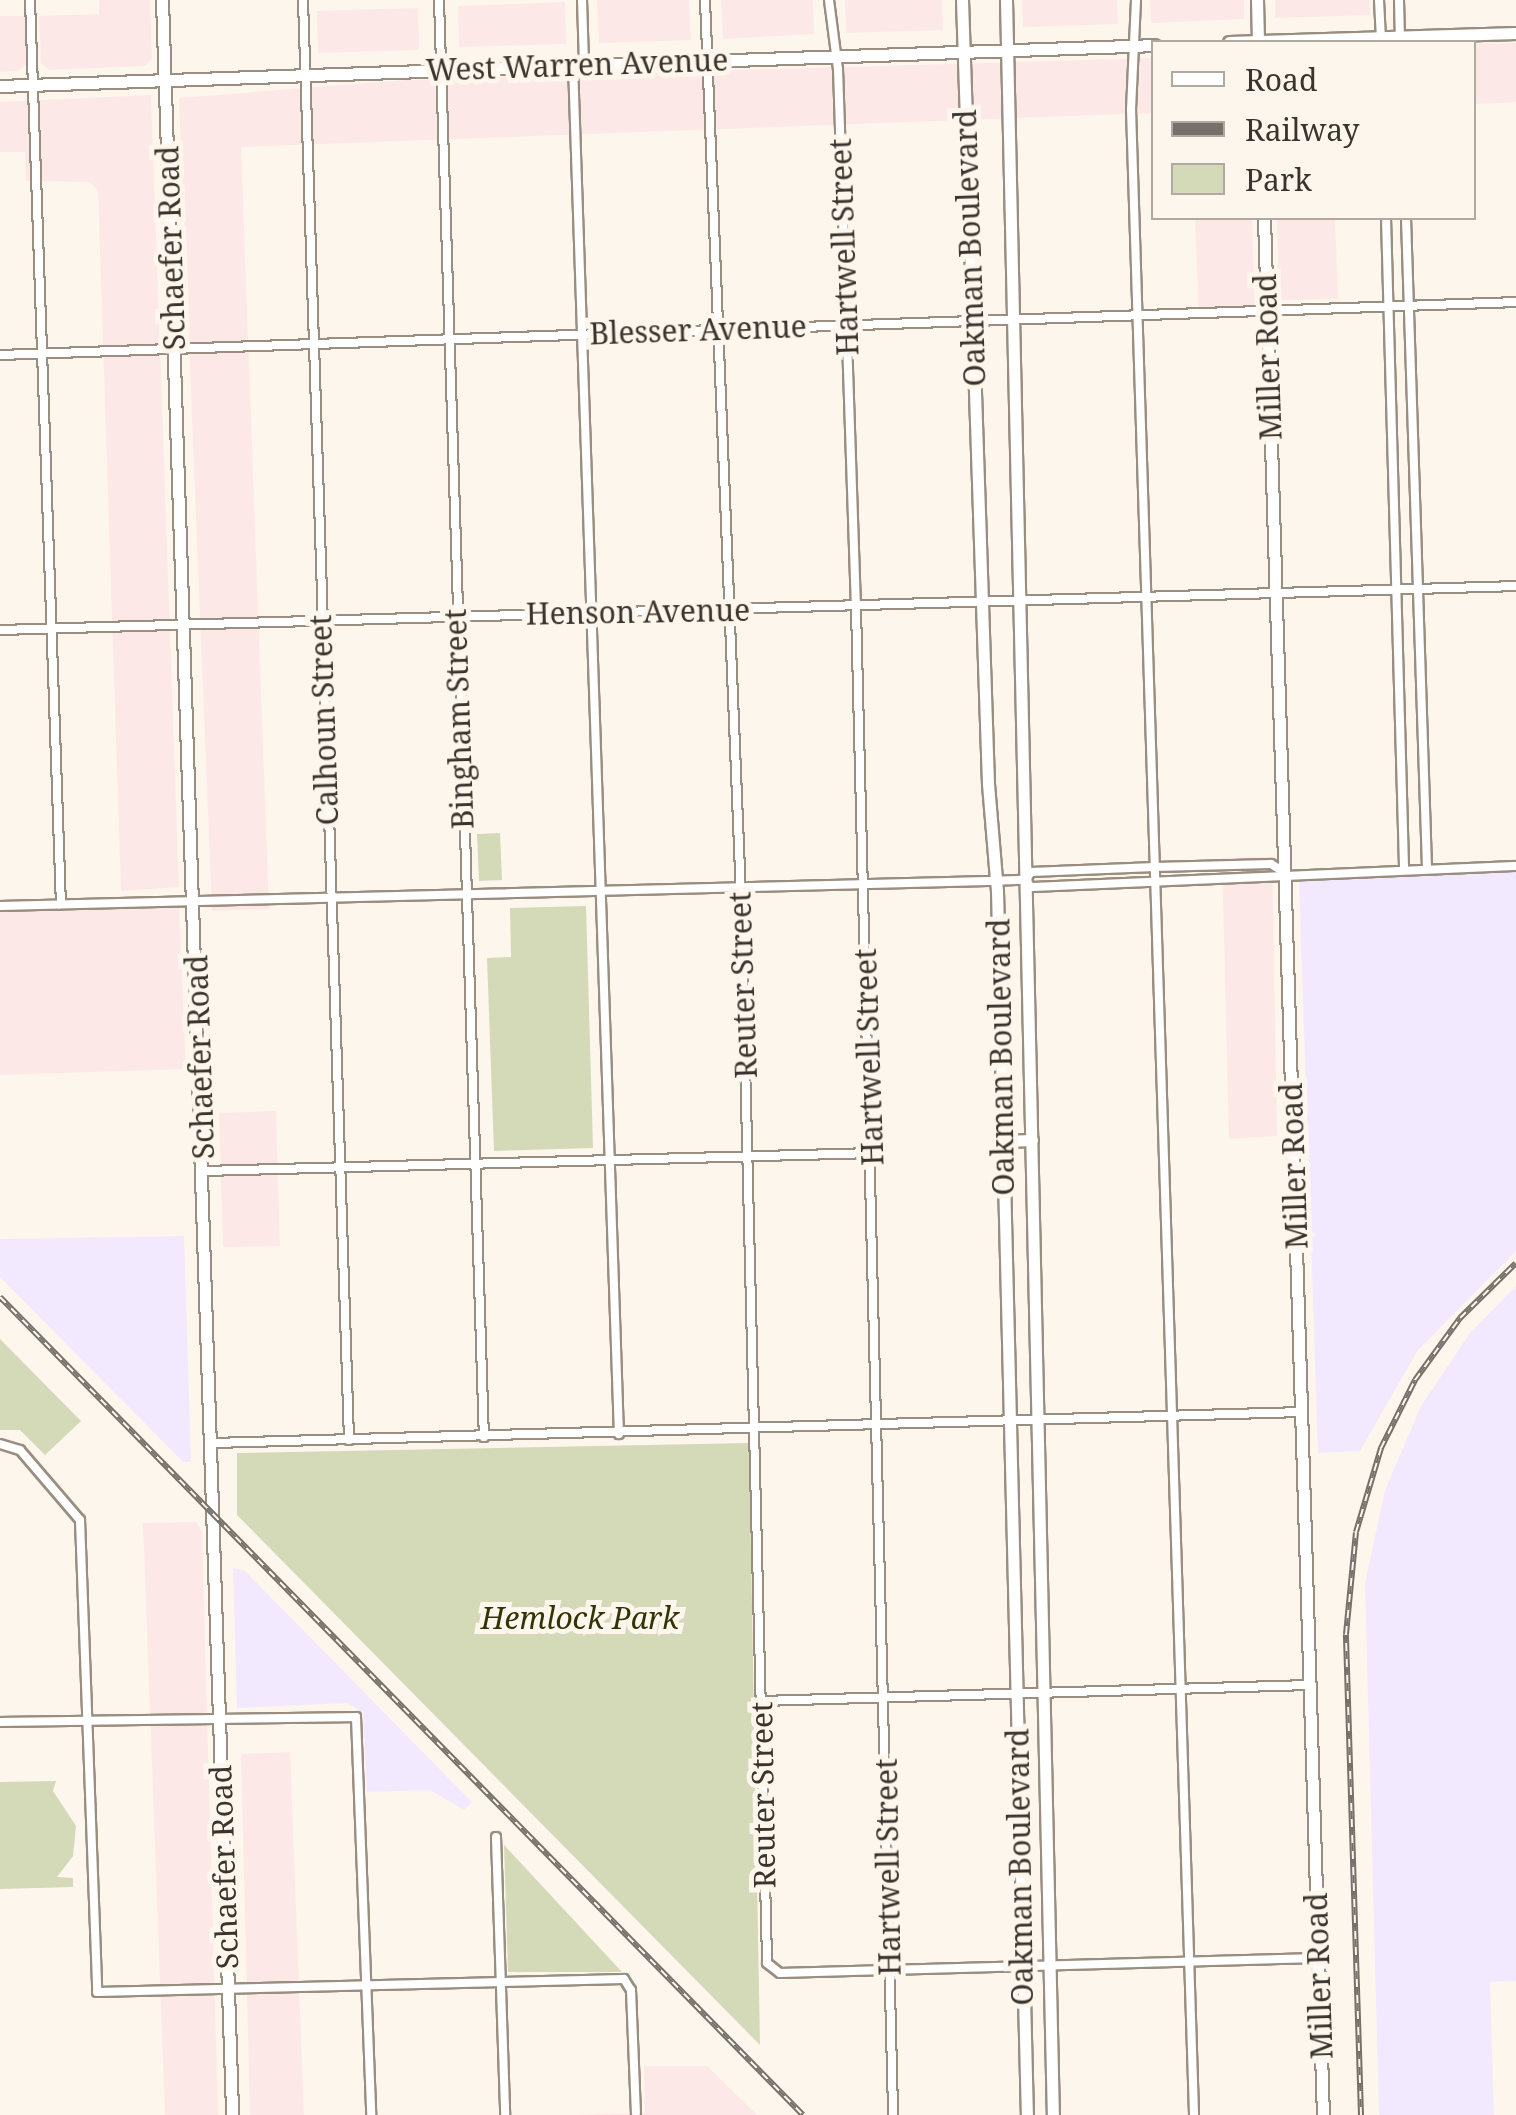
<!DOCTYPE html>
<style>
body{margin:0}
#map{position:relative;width:1516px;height:2115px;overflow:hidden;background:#fdf6ed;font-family:"Noto Serif",serif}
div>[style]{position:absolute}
.commercial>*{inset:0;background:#fde8e8}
.industrial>*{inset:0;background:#f3e9fe}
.green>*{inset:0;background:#d4d9b8}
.roads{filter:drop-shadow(2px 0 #998e80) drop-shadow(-2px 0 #998e80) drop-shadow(0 2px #998e80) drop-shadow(0 -2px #998e80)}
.street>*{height:8px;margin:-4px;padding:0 4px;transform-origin:4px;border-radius:4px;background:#fff}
.secondary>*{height:11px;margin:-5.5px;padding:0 5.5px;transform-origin:5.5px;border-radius:5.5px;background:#fff}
.rail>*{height:6px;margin-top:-3px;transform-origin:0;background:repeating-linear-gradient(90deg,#fdf6ed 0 8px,#757069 0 16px);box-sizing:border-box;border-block:2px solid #757069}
span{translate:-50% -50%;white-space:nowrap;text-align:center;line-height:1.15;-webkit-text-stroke:10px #fdf6ed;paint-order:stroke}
.street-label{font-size:30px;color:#39352e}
.park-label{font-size:30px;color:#313506;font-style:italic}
.legend{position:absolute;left:1151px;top:40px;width:325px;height:180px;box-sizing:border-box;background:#fdf6ed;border:2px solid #afa9a1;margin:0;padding:12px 18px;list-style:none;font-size:30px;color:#39352e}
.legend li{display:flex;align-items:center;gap:20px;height:50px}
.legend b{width:50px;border:2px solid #afa9a1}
</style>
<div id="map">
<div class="commercial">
<div style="clip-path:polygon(99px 0,150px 0,152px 58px,145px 66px,49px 70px,41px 63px,39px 16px,99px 14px)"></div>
<div style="clip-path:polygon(597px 0,689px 0,691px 40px,599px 43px)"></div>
<div style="clip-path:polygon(721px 0,813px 0,814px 34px,723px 39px)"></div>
<div style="clip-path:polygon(845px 0,942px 0,943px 30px,846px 33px)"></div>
<div style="clip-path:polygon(1022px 0,1117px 0,1118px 24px,1023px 27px)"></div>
<div style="clip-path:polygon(1150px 0,1244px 0,1244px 19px,1151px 23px)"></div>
<div style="clip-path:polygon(1275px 0,1369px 0,1370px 15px,1275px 18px)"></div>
<div style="clip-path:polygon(565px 2px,566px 44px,459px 47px,458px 6px)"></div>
<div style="clip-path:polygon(418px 8px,419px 50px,318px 53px,317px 11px)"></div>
<div style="clip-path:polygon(0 16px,26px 16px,28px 63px,18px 71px,0 72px)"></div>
<div style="clip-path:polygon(1516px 43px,1516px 102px,1474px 104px,1474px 44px)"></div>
<div style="clip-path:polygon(1154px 58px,1153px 113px,241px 147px,269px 909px,212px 911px,179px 98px,407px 80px)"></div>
<div style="clip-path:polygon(151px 95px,179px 887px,121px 891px,98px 190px,89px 182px,26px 181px,25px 152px,0 152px,0 102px)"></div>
<div style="clip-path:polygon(1195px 218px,1252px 218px,1255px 316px,1199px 317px)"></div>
<div style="clip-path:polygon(1277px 218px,1335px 218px,1338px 299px,1279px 300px)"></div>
<div style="clip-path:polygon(1272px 857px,1277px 1136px,1229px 1139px,1222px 858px)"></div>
<div style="clip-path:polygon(179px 907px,186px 1069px,0 1075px,0 912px)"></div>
<div style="clip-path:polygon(276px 1111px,280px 1246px,223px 1247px,219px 1113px)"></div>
<div style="clip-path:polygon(196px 1522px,202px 1532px,218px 2115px,165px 2115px,143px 1523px)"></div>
<div style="clip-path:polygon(290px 1752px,304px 2115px,250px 2115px,241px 1754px)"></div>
<div style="clip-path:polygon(644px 2066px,707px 2066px,757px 2115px,578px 2115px,645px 2113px)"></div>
</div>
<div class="industrial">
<div style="clip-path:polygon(1516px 871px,1516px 1251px,1418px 1350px,1360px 1451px,1318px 1453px,1299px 880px)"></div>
<div style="clip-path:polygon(184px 1236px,191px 1462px,183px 1462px,0 1277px,0 1239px)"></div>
<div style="clip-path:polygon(1516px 1286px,1516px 1981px,1490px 1982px,1494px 2115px,1379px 2115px,1365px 1583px,1385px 1490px,1421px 1406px,1470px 1333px)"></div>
<div style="clip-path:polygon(233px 1568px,245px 1571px,472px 1802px,464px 1810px,430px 1790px,367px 1792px,363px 1712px,346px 1703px,237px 1708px)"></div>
</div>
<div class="green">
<div style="clip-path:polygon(500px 833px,502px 880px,479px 881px,477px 834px)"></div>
<div style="clip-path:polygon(586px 906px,593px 1148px,494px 1151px,487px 958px,511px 957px,510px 908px)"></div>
<div style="clip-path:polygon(0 1339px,81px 1421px,45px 1455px,20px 1430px,0 1430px)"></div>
<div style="clip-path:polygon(749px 1443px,760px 2045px,237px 1515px,237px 1453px)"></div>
<div style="clip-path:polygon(56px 1781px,53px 1791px,76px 1826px,73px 1856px,57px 1877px,73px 1878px,73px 1887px,0 1889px,0 1782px)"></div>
<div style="clip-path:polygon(504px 1845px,622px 1972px,508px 1972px)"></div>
</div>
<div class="roads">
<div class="street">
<div style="left:30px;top:0;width:905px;rotate:88.04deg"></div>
<div style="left:303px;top:0;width:1441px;rotate:88.17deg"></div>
<div style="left:439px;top:0;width:1438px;rotate:88.21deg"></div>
<div style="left:582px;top:0;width:64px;rotate:88.2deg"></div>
<div style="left:705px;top:0;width:897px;rotate:87.7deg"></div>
<div style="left:741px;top:896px;width:1067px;rotate:88.6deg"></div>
<div style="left:767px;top:1963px;width:16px;rotate:38deg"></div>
<div style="left:780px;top:1973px;width:538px;rotate:-1.6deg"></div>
<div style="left:829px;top:0;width:70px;rotate:82.6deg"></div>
<div style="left:838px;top:69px;width:539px;rotate:88.09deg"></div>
<div style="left:856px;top:608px;width:1507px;rotate:88.59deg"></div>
<div style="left:1136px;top:0;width:109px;rotate:92.6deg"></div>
<div style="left:1131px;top:109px;width:2007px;rotate:88.2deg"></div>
<div style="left:1379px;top:0;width:40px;rotate:87.1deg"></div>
<div style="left:1399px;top:0;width:42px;rotate:88.6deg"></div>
<div style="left:573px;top:64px;width:1371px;rotate:88.08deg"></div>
<div style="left:1386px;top:218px;width:650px;rotate:88.41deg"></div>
<div style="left:1406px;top:218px;width:650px;rotate:88.15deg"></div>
<div style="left:0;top:355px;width:1517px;rotate:-2deg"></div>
<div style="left:0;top:630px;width:1517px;rotate:-1.66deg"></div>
<div style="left:1025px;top:880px;width:10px;rotate:-53deg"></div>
<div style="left:1031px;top:872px;width:124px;rotate:-2.3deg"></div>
<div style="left:1155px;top:867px;width:116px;rotate:-1.5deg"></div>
<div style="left:1271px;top:864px;width:15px;rotate:32deg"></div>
<div style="left:0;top:906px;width:988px;rotate:-1.45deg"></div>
<div style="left:988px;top:881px;width:37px;rotate:-2deg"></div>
<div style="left:1025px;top:880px;width:9px;rotate:49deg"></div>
<div style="left:1031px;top:887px;width:485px;rotate:-2.5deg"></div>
<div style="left:204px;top:1171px;width:668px;rotate:-1.54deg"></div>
<div style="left:213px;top:1443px;width:1088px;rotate:-1.63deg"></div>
<div style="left:0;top:1444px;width:21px;rotate:17deg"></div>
<div style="left:20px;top:1450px;width:92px;rotate:49.4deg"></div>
<div style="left:80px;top:1520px;width:472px;rotate:87.9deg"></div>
<div style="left:97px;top:1992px;width:527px;rotate:-1.41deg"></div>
<div style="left:624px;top:1979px;width:13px;rotate:58deg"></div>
<div style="left:631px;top:1990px;width:123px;rotate:87.7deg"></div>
<div style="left:761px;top:1701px;width:549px;rotate:-1.67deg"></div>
<div style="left:0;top:1722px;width:356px;rotate:-0.8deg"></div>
<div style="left:356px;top:1717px;width:398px;rotate:87.8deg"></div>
<div style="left:496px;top:1837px;width:278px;rotate:88.1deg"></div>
</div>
<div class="secondary">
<div style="left:162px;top:0;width:2116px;rotate:88.1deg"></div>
<div style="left:962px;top:0;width:784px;rotate:88.1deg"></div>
<div style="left:988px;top:784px;width:107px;rotate:85.2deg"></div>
<div style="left:997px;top:891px;width:1224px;rotate:88.6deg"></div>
<div style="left:1006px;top:0;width:2116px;rotate:88.73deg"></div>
<div style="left:1257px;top:0;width:42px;rotate:88.6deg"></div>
<div style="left:1229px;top:42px;width:287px;rotate:-1.8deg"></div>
<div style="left:0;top:86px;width:1155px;rotate:-2.03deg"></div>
<div style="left:1264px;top:218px;width:1898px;rotate:88.22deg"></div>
<div style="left:1003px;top:1141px;width:29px;rotate:-2deg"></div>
</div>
</div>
<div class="rail">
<div style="left:0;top:1297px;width:1146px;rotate:45.53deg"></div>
<div style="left:1361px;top:2115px;width:481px;rotate:-91.8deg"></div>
<div style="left:1346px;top:1634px;width:102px;rotate:-84.4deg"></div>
<div style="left:1356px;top:1532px;width:88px;rotate:-73.4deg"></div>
<div style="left:1381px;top:1448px;width:76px;rotate:-63.4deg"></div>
<div style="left:1415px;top:1380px;width:77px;rotate:-54deg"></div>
<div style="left:1460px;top:1318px;width:78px;rotate:-44.5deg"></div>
</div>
<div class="street-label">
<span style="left:577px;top:65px;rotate:-2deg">West Warren Avenue</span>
<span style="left:844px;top:247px;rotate:-92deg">Hartwell Street</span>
<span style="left:171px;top:248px;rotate:-92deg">Schaefer Road</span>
<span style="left:970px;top:248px;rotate:-92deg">Oakman Boulevard</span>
<span style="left:698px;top:330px;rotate:-2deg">Blesser Avenue</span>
<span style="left:1268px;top:357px;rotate:-92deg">Miller Road</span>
<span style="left:638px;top:612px;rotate:-1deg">Henson Avenue</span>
<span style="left:459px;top:719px;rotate:-92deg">Bingham Street</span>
<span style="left:324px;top:720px;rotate:-92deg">Calhoun Street</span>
<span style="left:743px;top:985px;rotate:-92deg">Reuter Street</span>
<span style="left:200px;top:1057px;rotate:-92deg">Schaefer Road</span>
<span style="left:869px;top:1057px;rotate:-92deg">Hartwell Street</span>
<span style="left:1001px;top:1057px;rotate:-91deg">Oakman Boulevard</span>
<span style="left:1294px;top:1166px;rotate:-92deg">Miller Road</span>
<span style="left:763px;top:1795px;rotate:-91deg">Reuter Street</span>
<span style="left:224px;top:1867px;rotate:-92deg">Schaefer Road</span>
<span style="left:888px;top:1867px;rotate:-91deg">Hartwell Street</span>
<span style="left:1020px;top:1867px;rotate:-91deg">Oakman Boulevard</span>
<span style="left:1319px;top:1976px;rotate:-92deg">Miller Road</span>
</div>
<div class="park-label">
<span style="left:580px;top:1618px">Hemlock Park</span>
</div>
<ul class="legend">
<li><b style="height:12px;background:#fff"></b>Road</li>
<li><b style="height:12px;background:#757069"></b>Railway</li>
<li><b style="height:28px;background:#d4d9b8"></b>Park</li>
</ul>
</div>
